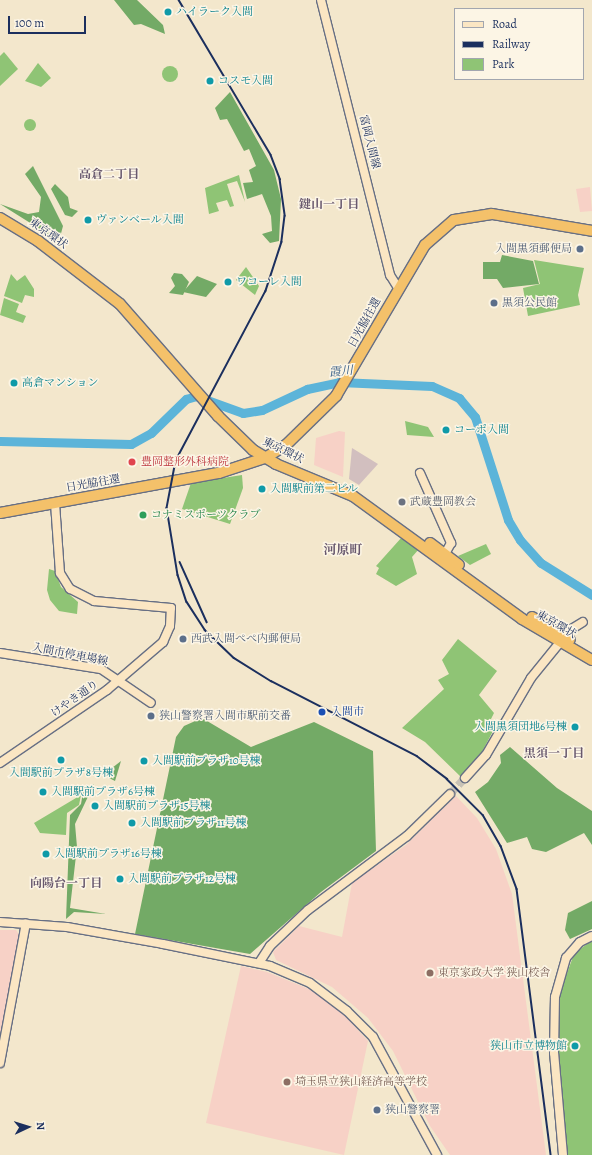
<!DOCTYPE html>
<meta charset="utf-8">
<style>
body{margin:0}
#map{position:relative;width:592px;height:1155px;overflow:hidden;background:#f3e7cc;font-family:Alegreya,"Noto Serif JP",serif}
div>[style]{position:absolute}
.built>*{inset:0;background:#f7d1c6}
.industrial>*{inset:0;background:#d2bfbf}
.green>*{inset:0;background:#8fc475}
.round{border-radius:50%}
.forest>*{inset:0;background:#73aa66}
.river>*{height:9px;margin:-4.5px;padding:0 4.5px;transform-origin:4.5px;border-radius:4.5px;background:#5cb4d9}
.secondary-tunnel>*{height:8px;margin-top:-4px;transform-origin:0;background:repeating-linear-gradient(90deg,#c8c2b6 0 8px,transparent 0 12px)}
.roads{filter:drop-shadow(1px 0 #676f84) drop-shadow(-1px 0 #676f84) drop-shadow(0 1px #676f84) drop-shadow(0 -1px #676f84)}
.secondary>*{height:8px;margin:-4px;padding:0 4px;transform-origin:4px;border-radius:4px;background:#fbe6c3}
.highway>*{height:10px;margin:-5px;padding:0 5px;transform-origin:5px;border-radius:5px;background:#f4c16a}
.rail>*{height:1.5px;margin:-0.75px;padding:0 0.75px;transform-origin:0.75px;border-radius:0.75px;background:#1b2f5e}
.dots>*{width:11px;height:11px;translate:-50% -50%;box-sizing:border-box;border:2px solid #fcf5e5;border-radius:50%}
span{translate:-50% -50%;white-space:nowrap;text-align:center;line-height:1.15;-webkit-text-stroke:3px #fcf5e5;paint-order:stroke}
.culture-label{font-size:11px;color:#0d838f}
.left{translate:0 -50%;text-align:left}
.right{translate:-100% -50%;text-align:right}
.street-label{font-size:11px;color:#1b2f5e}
.service-label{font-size:11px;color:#4e5e75}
.health-label{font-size:11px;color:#be3a42}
.worship-label{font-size:11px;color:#5b616d}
.leisure-label{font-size:11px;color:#27864d}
.transit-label{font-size:11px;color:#164399}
.education-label{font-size:11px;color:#785e54}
.neighbourhood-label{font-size:12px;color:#68586e;font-weight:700}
.water-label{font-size:12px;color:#2e5783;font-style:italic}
.quarter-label{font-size:13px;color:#68586e;font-weight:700}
.legend{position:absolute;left:454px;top:8px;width:130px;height:72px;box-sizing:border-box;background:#fcf5e5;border:1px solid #a2a6af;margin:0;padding:5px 7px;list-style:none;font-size:12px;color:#1b2f5e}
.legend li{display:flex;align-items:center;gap:8px;height:20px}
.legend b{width:20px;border:1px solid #a2a6af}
.north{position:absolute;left:8px;top:1107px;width:40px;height:40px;-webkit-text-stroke:3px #fcf5e5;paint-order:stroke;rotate:86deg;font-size:11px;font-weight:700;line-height:16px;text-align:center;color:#1b2f5e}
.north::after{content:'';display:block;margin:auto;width:14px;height:18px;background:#1b2f5e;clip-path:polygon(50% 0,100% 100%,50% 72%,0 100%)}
.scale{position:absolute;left:8px;top:16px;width:78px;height:18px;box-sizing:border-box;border:2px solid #1b2f5e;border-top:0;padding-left:5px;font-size:12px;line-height:14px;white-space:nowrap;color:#1b2f5e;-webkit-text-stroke:3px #fcf5e5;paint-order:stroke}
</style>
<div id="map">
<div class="built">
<div style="clip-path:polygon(590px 187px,592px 211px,580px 212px,576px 189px)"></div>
<div style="clip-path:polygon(339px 431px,345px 432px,343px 477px,314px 465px,316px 438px)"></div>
<div style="clip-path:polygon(456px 796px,477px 818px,496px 849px,512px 894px,546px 1155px,450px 1155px,430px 1126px,393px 1051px,368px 1018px,332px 987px,276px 960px,273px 952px,299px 926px,342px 937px,352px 883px,406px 845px)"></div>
<div style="clip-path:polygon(0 930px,16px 930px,20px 936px,0 1035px)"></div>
<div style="clip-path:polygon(241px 966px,267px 972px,309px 989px,340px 1011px,368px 1041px,344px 1155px,206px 1123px)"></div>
</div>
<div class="industrial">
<div style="clip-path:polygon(352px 448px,378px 464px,359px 485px,349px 479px)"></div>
</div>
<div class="green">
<div style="clip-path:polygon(4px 52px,18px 69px,0 86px,0 56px)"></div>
<div style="clip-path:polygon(38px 63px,51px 78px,41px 87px,25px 81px)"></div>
<div class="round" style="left:162px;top:66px;width:16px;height:16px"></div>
<div class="round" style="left:24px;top:119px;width:12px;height:12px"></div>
<div style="clip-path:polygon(239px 175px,245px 202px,237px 181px,227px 184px,234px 206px,230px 207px,227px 200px,216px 203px,219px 211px,209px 214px,205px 188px)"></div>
<div style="clip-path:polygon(534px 260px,584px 268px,578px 295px,580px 305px,528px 316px,523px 288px,540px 284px)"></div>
<div style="clip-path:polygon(246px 267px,259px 286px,255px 295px,236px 280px)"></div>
<div style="clip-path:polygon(11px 274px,17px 281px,25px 275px,34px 289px,34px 297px,25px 295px,22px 303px,4px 296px)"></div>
<div style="clip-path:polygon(4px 298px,19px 304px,16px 312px,26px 316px,23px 323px,0 315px)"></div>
<div style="clip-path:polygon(405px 421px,428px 427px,434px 437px,407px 435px)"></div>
<div style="clip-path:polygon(242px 475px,243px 488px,230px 524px,182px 509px,191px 483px)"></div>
<div style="clip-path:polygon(402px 537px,419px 549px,412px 557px,417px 574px,396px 586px,376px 574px,379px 568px,376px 566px)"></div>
<div style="clip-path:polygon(486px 544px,491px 554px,470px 565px,458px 556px)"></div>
<div style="clip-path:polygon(49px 569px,55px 571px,61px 587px,78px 602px,77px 614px,59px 611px,50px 600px,47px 590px)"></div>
<div style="clip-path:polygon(458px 639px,497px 671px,479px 695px,494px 713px,491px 719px,494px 729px,482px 752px,461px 777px,425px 742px,402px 728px,444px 689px,438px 680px,449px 674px,442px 660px)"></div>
<div style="clip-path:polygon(81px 795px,79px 805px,67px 813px,66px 835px,40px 833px,34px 823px)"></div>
<div style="clip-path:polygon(592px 940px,592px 1155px,567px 1155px,559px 1054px,559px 995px,574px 954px)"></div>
</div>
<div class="forest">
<div style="clip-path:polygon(114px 0,137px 0,163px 25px,165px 34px,141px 24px,134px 25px)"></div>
<div style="clip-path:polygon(230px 92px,274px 170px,281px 199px,279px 241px,270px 243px,262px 234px,272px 231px,271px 216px,262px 194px,247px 199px,243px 183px,253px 182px,249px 170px,256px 166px,249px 149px,244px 151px,227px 119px,220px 120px,215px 108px)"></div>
<div style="clip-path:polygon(33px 166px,63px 226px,59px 241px,0 204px,28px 214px,39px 212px,41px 197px,25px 174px)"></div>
<div style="clip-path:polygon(55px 184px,68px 197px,70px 208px,78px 211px,72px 217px,65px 215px,51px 189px)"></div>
<div style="clip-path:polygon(502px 255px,533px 261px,539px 284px,503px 288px,497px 279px,483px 279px,483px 262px,500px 262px)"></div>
<div style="clip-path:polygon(174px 273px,182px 274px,189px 282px,183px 295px,169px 293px,175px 286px,171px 278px)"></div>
<div style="clip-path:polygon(197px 276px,217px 284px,206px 297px,183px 292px)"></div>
<div style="clip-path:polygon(202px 718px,251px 747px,314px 722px,373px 751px,376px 851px,321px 892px,250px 954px,135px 934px,176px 737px,184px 726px)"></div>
<div style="clip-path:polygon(510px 747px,557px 788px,592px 811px,592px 845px,584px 833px,546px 852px,532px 849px,527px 837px,507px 843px,475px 792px,488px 782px,501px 763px,500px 755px)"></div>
<div style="clip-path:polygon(121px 761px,115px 781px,103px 775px)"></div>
<div style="clip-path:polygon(94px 784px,75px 824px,77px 847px,70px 908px,106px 914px,74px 912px,66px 919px,70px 815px,81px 804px,83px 792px)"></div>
<div style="clip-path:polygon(592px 901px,592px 929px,570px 939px,565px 930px,568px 913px)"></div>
</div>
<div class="river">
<div style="left:0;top:441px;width:131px;rotate:1.3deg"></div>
<div style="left:131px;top:444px;width:23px;rotate:-29deg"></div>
<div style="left:151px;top:433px;width:49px;rotate:-44.2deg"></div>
<div style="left:186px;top:399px;width:10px;rotate:-17deg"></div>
<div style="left:196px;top:396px;width:50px;rotate:19.9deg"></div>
<div style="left:243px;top:413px;width:19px;rotate:-9deg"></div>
<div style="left:262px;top:410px;width:50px;rotate:-25deg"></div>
<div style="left:307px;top:389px;width:33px;rotate:-12deg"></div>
<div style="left:339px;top:382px;width:93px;rotate:2.5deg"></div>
<div style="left:432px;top:386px;width:30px;rotate:24deg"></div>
<div style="left:459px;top:398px;width:25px;rotate:50deg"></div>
<div style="left:475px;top:417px;width:108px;rotate:72.2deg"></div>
<div style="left:508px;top:520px;width:23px;rotate:59deg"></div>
<div style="left:520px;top:540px;width:31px;rotate:48deg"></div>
<div style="left:541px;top:563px;width:60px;rotate:32.1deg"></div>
</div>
<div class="secondary-tunnel">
<div style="left:450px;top:794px;width:22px;rotate:-47deg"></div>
</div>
<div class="roads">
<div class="secondary">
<div style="left:321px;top:0;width:284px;rotate:75.9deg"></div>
<div style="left:390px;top:275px;width:15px;rotate:58deg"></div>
<div style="left:420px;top:473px;width:77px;rotate:66.1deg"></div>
<div style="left:451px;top:543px;width:13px;rotate:119deg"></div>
<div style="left:0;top:653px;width:102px;rotate:9deg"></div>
<div style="left:101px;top:669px;width:60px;rotate:34.2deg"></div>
<div style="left:0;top:763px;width:130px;rotate:-34.3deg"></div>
<div style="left:107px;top:690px;width:74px;rotate:-40.6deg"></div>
<div style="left:163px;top:642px;width:17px;rotate:-66deg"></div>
<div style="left:170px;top:626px;width:18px;rotate:-87deg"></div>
<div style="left:171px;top:608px;width:77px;rotate:-174.8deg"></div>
<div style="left:94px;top:601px;width:27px;rotate:-153deg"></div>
<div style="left:70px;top:589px;width:19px;rotate:-122deg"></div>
<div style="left:60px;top:573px;width:70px;rotate:-94.1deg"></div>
<div style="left:465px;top:778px;width:31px;rotate:-48deg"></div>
<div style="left:486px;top:755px;width:89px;rotate:-59.7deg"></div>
<div style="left:531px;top:678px;width:62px;rotate:-50.9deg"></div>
<div style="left:570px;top:630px;width:15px;rotate:-32deg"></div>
<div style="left:0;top:922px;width:67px;rotate:4.3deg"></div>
<div style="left:67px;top:927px;width:97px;rotate:10deg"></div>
<div style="left:163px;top:944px;width:109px;rotate:11.6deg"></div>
<div style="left:270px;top:966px;width:43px;rotate:23deg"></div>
<div style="left:310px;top:983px;width:46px;rotate:37.1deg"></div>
<div style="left:347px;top:1011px;width:37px;rotate:45deg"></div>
<div style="left:373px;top:1037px;width:134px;rotate:61.5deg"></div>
<div style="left:259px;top:963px;width:20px;rotate:-57deg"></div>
<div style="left:270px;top:946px;width:52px;rotate:-43.5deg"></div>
<div style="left:308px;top:910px;width:124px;rotate:-36.8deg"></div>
<div style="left:407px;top:836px;width:60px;rotate:-44.3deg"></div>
<div style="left:0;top:1063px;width:142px;rotate:-79.5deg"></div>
<div style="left:563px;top:1155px;width:102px;rotate:-95deg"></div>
<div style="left:554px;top:1053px;width:56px;rotate:-89deg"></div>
<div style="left:555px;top:997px;width:41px;rotate:-74.2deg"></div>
<div style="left:566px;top:958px;width:21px;rotate:-49deg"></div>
<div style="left:580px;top:942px;width:13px;rotate:-27deg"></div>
</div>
<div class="highway">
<div style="left:0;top:218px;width:44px;rotate:31.2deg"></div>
<div style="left:38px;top:241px;width:103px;rotate:37.5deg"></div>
<div style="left:120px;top:304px;width:149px;rotate:48.8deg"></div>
<div style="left:218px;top:416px;width:49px;rotate:44.2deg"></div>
<div style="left:253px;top:450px;width:27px;rotate:31deg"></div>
<div style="left:276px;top:464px;width:83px;rotate:22.6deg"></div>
<div style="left:353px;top:496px;width:209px;rotate:36deg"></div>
<div style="left:522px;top:619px;width:81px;rotate:30.4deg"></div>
<div style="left:0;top:513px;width:223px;rotate:-10.4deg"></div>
<div style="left:219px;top:473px;width:48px;rotate:-18.1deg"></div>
<div style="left:265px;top:458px;width:26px;rotate:-32deg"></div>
<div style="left:287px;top:444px;width:69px;rotate:-44.4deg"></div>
<div style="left:336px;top:396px;width:175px;rotate:-59.5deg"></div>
<div style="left:425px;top:245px;width:38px;rotate:-41deg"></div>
<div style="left:454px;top:220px;width:38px;rotate:-9deg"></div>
<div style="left:492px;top:214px;width:101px;rotate:9.6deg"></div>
<div style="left:430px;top:543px;width:36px;rotate:37deg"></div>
<div style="left:532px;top:617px;width:44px;rotate:31.2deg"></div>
</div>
</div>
<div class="rail">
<div style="left:179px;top:0;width:180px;rotate:59.3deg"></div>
<div style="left:271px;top:155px;width:26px;rotate:69deg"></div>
<div style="left:280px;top:179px;width:37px;rotate:82deg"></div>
<div style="left:285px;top:216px;width:26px;rotate:97deg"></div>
<div style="left:282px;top:242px;width:52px;rotate:108.1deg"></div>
<div style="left:266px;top:291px;width:192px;rotate:117.9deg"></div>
<div style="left:176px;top:461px;width:48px;rotate:100.8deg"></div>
<div style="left:167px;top:508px;width:68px;rotate:80.7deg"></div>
<div style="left:178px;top:575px;width:28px;rotate:72deg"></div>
<div style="left:187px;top:602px;width:33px;rotate:57deg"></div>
<div style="left:205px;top:630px;width:40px;rotate:44deg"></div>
<div style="left:234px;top:658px;width:44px;rotate:31.9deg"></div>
<div style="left:271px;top:681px;width:164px;rotate:27.2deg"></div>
<div style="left:417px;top:756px;width:38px;rotate:37deg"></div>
<div style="left:447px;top:779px;width:51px;rotate:45deg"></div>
<div style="left:483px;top:815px;width:36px;rotate:60deg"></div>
<div style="left:501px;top:846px;width:46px;rotate:69.6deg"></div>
<div style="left:517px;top:889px;width:268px;rotate:82.7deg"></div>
<div style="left:180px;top:562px;width:66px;rotate:65.8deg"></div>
</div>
<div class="dots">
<div style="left:168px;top:12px;background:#0f9aa8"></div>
<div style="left:210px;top:81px;background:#0f9aa8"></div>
<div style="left:88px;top:220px;background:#0f9aa8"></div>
<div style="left:580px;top:249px;background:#5c6f8a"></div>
<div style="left:228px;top:282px;background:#0f9aa8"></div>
<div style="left:494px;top:303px;background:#5c6f8a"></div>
<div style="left:14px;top:383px;background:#0f9aa8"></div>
<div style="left:446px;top:430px;background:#0f9aa8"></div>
<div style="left:132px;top:462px;background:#e0444e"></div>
<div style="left:262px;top:489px;background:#0f9aa8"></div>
<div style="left:402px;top:502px;background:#6b7280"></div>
<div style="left:143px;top:515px;background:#2e9e5b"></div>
<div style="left:183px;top:639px;background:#5c6f8a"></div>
<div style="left:322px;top:712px;background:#1a4fb4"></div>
<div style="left:151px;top:716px;background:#5c6f8a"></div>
<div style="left:575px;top:727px;background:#0f9aa8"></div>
<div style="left:61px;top:760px;background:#0f9aa8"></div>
<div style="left:144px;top:761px;background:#0f9aa8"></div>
<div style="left:43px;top:792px;background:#0f9aa8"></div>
<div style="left:95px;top:806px;background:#0f9aa8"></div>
<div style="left:132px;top:823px;background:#0f9aa8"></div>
<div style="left:46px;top:854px;background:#0f9aa8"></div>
<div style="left:120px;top:879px;background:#0f9aa8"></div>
<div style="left:430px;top:973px;background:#8d6e63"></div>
<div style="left:575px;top:1046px;background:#0f9aa8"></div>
<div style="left:287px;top:1082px;background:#8d6e63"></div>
<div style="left:377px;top:1110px;background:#5c6f8a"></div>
</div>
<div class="culture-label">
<span class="left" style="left:176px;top:12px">ハイラーク入間</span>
<span class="left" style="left:218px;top:81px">コスモ入間</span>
<span class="left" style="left:96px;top:220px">ヴァンベール入間</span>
<span class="left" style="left:236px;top:282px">ワコーレ入間</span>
<span class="left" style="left:22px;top:383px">高倉マンション</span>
<span class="left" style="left:454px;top:430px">コーポ入間</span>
<span class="left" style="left:270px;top:489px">入間駅前第二ビル</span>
<span class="right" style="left:567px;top:727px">入間黒須団地6号棟</span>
<span class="left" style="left:152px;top:761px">入間駅前プラザ10号棟</span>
<span style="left:61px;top:773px">入間駅前プラザ8号棟</span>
<span class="left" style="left:51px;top:792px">入間駅前プラザ6号棟</span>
<span class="left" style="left:103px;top:806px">入間駅前プラザ15号棟</span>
<span class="left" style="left:140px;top:823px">入間駅前プラザ11号棟</span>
<span class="left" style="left:54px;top:854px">入間駅前プラザ16号棟</span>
<span class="left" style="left:128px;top:879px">入間駅前プラザ12号棟</span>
<span class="right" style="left:567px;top:1046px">狭山市立博物館</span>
</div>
<div class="street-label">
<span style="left:369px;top:142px;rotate:76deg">富岡入間線</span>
<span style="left:48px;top:234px;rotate:35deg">東京環状</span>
<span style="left:365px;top:323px;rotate:-61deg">日光脇往還</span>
<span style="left:283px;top:451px;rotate:26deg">東京環状</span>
<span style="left:93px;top:484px;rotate:-10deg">日光脇往還</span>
<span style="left:556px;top:625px;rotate:30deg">東京環状</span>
<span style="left:70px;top:655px;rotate:11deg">入間市停車場線</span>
<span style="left:75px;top:699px;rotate:-35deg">けやき通り</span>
</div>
<div class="service-label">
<span class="right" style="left:572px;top:249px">入間黒須郵便局</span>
<span class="left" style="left:502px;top:303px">黒須公民館</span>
<span class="left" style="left:191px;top:639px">西武入間ぺぺ内郵便局</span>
<span class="left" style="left:159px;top:716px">狭山警察署入間市駅前交番</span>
<span class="left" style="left:385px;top:1110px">狭山警察署</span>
</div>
<div class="health-label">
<span class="left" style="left:141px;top:462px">豊岡整形外科病院</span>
</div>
<div class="worship-label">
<span class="left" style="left:410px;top:502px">武蔵豊岡教会</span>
</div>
<div class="leisure-label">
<span class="left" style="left:151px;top:515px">コナミスポーツクラブ</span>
</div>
<div class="transit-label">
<span class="left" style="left:331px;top:712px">入間市</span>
</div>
<div class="education-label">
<span class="left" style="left:438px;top:973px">東京家政大学 狭山校舎</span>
<span class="left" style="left:295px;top:1082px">埼玉県立狭山経済高等学校</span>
</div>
<div class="neighbourhood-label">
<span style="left:109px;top:175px">高倉二丁目</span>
<span style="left:329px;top:205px">鍵山一丁目</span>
<span style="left:554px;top:754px">黒須一丁目</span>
<span style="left:66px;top:884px">向陽台一丁目</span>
</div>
<div class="water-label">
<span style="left:341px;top:372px;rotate:-5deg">霞川</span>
</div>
<div class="quarter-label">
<span style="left:343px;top:550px">河原町</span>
</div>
<ul class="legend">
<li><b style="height:5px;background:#fbe6c3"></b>Road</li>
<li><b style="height:5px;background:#1b2f5e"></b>Railway</li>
<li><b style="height:11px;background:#8fc475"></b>Park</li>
</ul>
<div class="north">N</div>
<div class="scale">100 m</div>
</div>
